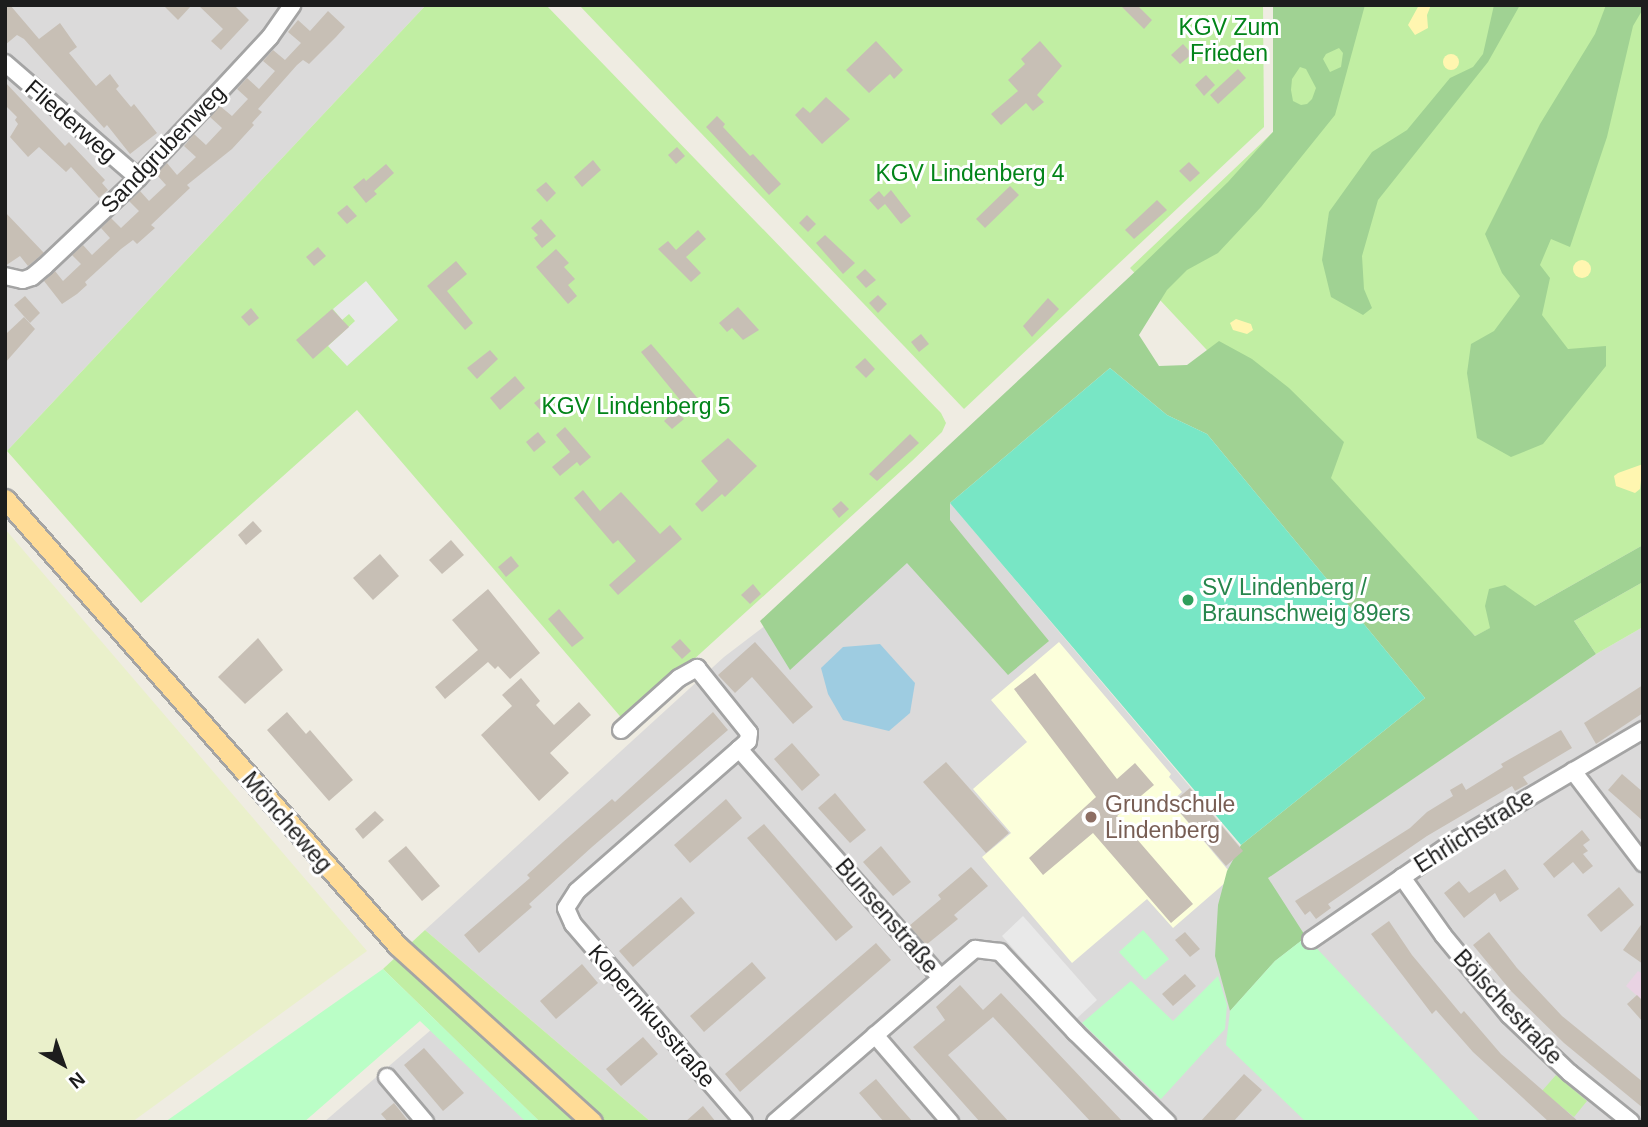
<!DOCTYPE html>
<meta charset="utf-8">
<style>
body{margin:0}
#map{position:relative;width:1648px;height:1127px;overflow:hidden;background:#efece2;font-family:Arial,sans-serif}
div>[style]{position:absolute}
.residential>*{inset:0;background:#dbdada}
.industrial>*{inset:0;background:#e9d3e3}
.education>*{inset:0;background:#fcffdb}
.farmland>*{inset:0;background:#eaf0cb}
.grass>*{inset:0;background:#c1eea3}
.forest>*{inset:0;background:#a0d293}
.sand>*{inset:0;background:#fff6b0}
.round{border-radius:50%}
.park>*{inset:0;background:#bafec6}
.pitch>*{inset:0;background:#78e6c5}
.parking>*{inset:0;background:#e9e9e9}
.water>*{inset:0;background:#9ecce1}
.building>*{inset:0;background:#c7bfb5}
.roads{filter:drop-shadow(2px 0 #a4a4a4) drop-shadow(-2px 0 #a4a4a4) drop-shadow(0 2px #a4a4a4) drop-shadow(0 -2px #a4a4a4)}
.minor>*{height:16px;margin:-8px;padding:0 8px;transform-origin:8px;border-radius:8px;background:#fff}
.major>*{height:19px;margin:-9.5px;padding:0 9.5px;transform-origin:9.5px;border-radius:9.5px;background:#ffdc97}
.dots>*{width:19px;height:19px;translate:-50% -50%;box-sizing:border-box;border:4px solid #fff;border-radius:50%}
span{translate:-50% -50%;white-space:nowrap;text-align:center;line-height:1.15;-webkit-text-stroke:6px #fff;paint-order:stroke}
.park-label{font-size:23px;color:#028419}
.street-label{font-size:23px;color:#1d1d1d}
.leisure-label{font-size:23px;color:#27864d}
.left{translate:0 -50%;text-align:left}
.education-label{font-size:23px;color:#785e54}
.frame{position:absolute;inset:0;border:7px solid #1d1d1d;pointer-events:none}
.north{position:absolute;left:28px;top:1029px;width:70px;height:70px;-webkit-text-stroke:5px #fff;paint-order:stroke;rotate:140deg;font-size:19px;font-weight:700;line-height:28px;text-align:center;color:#1d1d1d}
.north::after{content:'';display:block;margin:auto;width:24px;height:32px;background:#1d1d1d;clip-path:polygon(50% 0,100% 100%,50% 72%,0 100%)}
</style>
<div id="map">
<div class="residential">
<div style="clip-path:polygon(5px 5px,426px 5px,7px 451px,5px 450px)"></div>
<div style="clip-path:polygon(941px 492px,1267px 878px,1596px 654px,1643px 627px,1643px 1122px,651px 1122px,425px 930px,724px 657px)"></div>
<div style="clip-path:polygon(439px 1023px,540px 1122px,324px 1122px)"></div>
</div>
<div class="industrial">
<div style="clip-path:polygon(1638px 971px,1643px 974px,1643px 1001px,1626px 986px)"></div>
</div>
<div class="education">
<div style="clip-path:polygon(1059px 642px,1171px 774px,1169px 777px,1182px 792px,1171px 802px,1233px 876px,1173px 928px,1147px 899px,1072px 963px,982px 857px,1011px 833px,973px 789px,1027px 742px,991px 700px)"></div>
</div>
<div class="farmland">
<div style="clip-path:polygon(5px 529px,367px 951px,132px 1122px,5px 1122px)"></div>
</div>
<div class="grass">
<div style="clip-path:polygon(426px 5px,546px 5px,941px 413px,946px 423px,942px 432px,912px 461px,625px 722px,357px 410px,141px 603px,7px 451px)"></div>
<div style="clip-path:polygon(579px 5px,1263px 5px,1264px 127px,964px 409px)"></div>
<div style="clip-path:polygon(1273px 5px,1643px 5px,1643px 545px,1535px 606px,1475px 636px,1130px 268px,1273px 132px)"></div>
<div style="clip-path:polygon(1643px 582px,1643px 627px,1596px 654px,1574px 621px)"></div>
<div style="clip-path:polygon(425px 930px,651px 1122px,540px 1122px,383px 969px)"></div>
<div style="clip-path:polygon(1556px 1075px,1587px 1101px,1574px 1117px,1542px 1091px)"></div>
</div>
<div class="forest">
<div style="clip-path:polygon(evenodd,1273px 5px,1365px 5px,1335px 115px,1261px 207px,1218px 253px,1187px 270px,1167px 290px,1139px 335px,1159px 366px,1187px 365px,1219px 341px,1252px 359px,1289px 388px,1344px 442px,1331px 478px,1475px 636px,1490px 628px,1485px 606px,1489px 589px,1505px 585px,1535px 606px,1643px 545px,1643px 582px,1574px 621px,1596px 654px,1268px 878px,1306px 937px,1275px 961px,1230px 1011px,1215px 956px,1218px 905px,1227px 871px,1241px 845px,1425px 698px,1207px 434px,1167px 415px,1110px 368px,950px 503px,950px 520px,1049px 641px,1008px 675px,907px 563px,790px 670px,760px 621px,1139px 268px,1228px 182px,1273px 132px,1273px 5px,1339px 48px,1343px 53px,1341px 67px,1330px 72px,1323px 59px,1326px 54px,1339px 48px,1273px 5px,1300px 67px,1306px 69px,1316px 88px,1312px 99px,1307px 104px,1301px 105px,1293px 101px,1291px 90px,1292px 79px,1300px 67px)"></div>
<div style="clip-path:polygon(1494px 5px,1520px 5px,1488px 62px,1378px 200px,1362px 256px,1364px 289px,1372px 308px,1363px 315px,1331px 297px,1322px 260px,1329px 212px,1372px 152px,1407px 130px,1450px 78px,1473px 67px,1483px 54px)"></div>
<div style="clip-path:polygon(1606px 5px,1643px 5px,1643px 9px,1633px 26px,1607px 137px,1570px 247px,1551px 239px,1540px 265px,1550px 278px,1542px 315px,1568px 349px,1606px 346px,1606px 366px,1543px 444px,1511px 457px,1477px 438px,1467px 373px,1471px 344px,1494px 331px,1520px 296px,1502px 273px,1485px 234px,1540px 124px,1595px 34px)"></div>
</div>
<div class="sand">
<div style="clip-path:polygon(1419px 5px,1431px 5px,1427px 15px,1428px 28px,1415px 35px,1408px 25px)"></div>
<div class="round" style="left:1443px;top:54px;width:16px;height:16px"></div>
<div class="round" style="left:1573px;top:260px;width:18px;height:18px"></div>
<div style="clip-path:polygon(1236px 319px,1251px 324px,1253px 330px,1247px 334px,1233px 330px,1230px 323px)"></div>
<div style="clip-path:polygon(1643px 464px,1640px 489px,1635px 493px,1616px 486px,1614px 476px,1618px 473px)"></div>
</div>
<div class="park">
<div style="clip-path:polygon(1143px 930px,1169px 959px,1145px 980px,1119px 952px)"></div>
<div style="clip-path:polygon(1306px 937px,1481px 1122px,1306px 1122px,1226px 1045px,1230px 1011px,1275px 961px)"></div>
<div style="clip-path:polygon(383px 969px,540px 1122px,526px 1122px,420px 1021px,304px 1122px,165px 1122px)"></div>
<div style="clip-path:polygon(1218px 976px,1227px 1005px,1225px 1029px,1161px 1099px,1082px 1023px,1131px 981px,1173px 1021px)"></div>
</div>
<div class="pitch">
<div style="clip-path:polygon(1110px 368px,1167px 415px,1207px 434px,1425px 698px,1241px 845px,950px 503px)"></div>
</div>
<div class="parking">
<div style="clip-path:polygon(366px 281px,398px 320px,347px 366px,328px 346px,355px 321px,349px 314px,342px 320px,333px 309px)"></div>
<div style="clip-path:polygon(1023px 916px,1097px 1000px,1076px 1019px,1002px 936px)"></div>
</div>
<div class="water">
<div style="clip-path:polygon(880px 644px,915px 683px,910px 713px,889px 731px,843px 720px,828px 694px,821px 668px,843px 647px)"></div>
</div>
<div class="building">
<div style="clip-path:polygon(5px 5px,10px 5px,39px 39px,60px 23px,77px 47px,69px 53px,96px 86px,110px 74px,119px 86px,116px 89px,131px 107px,134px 104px,157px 133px,130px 154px,107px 125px,104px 128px,24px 39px,17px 35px,5px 45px)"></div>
<div style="clip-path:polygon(163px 5px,192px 5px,178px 20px)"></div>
<div style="clip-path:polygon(198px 5px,234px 5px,249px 20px,221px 50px,211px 41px,223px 29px)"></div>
<div style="clip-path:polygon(1120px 5px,1137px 5px,1152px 20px,1144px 29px)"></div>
<div style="clip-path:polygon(328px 11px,345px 27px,336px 37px,309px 64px,303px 60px,297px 65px,258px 109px,262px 112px,252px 123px,254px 125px,232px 149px,187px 185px,190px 188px,151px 225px,155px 228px,137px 244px,133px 240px,121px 249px,85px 282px,87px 285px,77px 294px,62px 304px,44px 281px,55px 271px,63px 281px,81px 264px,72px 255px,83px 245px,92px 255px,110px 238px,101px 228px,111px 218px,121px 228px,139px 211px,129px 201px,140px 191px,149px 201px,166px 185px,156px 174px,167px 163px,177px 175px,196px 157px,184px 146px,194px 134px,206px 145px,222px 128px,210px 117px,220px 106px,232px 116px,248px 99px,237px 89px,247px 78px,259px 89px,275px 71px,263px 61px,273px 50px,285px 60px,301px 43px,288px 32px,298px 20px,310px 31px)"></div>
<div style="clip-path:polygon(876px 41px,903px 70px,894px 79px,890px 74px,869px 93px,846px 70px)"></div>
<div style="clip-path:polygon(1040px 41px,1062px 66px,1037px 95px,1044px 102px,1033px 111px,1026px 103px,1001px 125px,991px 114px,1018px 91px,1008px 80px,1025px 64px,1021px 59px)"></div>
<div style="clip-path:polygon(1183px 44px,1192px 54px,1180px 64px,1171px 55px)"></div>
<div style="clip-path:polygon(1238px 69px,1246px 78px,1218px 104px,1210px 95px)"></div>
<div style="clip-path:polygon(1206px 75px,1215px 85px,1204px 96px,1195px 85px)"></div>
<div style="clip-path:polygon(5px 82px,65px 146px,69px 142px,105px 180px,102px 183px,108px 190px,99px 198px,71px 167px,66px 172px,39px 147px,28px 157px,10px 137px,18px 124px,15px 120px,17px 117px,5px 105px)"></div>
<div style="clip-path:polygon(826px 97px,850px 119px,822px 144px,795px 115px,803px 107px,810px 113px)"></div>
<div style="clip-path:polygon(717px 116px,725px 124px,723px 127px,750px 156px,753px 154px,781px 184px,769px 195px,706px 127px)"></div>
<div style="clip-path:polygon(677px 147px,685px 156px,676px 164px,668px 155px)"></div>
<div style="clip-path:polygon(593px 160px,601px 170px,582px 187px,574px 177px)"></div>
<div style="clip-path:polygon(1189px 162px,1200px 173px,1190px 182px,1179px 171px)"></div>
<div style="clip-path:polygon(386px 164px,394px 173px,374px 191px,377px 194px,366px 203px,353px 187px,364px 178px,366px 181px)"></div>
<div style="clip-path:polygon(948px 164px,958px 176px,949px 184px,939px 172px)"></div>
<div style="clip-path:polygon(546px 182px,556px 193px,547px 202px,536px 190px)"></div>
<div style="clip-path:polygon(1010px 186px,1019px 195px,985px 228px,976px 219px)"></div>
<div style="clip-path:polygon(891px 190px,911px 216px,901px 224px,885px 204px,878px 210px,869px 200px,879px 191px,884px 197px)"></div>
<div style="clip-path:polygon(1157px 200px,1167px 210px,1134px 239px,1125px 230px)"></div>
<div style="clip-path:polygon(347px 205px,357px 216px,347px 224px,337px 213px)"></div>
<div style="clip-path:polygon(5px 212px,44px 253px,28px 266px,20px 256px,5px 266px)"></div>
<div style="clip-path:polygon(807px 215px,816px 224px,808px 232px,799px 223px)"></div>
<div style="clip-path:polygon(541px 219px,556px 236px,542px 248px,534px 238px,538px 235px,531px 228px)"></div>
<div style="clip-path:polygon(698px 230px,706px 239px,686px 257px,701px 273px,691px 282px,658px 249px,668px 241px,676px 250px)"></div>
<div style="clip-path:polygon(825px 235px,855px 263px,843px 274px,816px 243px)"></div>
<div style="clip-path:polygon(318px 247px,326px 256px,314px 266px,306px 257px)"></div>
<div style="clip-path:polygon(556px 249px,569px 263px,564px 267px,575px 279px,568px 285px,577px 296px,568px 304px,536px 267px)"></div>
<div style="clip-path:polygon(456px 261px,467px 274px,447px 291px,473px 323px,465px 330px,427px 286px)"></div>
<div style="clip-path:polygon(865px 269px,876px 280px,866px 288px,856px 277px)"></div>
<div style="clip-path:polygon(878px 295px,887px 304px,878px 313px,869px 303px)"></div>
<div style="clip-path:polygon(25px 296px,40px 313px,30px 323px,14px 305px)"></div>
<div style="clip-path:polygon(1048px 298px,1059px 309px,1032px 337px,1023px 326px)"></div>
<div style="clip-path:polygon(738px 307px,759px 330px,743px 340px,732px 328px,727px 332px,719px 323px)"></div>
<div style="clip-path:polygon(251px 308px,259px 318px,249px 326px,241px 317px)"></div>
<div style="clip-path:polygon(332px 309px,349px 327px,313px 359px,296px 340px)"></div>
<div style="clip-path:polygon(24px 317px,35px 329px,5px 363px,5px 331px,7px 333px)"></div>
<div style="clip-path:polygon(921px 334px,929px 344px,919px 352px,911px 342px)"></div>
<div style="clip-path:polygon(651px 344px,700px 401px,689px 411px,641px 352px)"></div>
<div style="clip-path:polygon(490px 350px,498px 359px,477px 379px,467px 368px)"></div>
<div style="clip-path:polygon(865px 358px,875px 369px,866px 378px,855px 367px)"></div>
<div style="clip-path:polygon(515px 376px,525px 388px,500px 410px,490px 398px)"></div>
<div style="clip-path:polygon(544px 395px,554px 406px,544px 414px,534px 403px)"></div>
<div style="clip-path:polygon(676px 410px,684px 419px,672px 429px,664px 421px)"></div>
<div style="clip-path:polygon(565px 427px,591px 457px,580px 466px,577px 462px,560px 476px,552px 467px,570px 452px,556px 435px)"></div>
<div style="clip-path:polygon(538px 432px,546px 442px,534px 452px,526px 442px)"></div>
<div style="clip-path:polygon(910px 434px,919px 443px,877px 481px,869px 474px)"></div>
<div style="clip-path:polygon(728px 438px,757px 466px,725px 497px,722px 494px,702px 512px,695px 504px,718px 481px,701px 461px)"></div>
<div style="clip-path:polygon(583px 490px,600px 511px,621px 492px,660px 534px,670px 525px,682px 539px,618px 595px,609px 585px,636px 561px,618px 540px,613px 544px,574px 498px)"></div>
<div style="clip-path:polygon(841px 501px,849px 509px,839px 518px,832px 509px)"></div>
<div style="clip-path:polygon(253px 521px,262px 531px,246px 545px,238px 535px)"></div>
<div style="clip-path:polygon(451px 540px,464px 555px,442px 574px,429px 560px)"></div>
<div style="clip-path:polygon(380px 554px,399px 576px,373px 600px,353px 578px)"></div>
<div style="clip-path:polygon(511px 556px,519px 566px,506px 577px,498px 567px)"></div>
<div style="clip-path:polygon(753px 584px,761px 594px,750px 604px,741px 595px)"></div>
<div style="clip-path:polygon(488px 589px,540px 653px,510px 679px,498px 666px,495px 669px,488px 662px,445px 699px,435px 687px,478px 650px,452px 620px)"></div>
<div style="clip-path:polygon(559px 609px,584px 638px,572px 647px,548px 619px)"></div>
<div style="clip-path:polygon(258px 638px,283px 670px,245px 704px,218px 677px)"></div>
<div style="clip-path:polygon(680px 639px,691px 651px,682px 659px,671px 647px)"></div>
<div style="clip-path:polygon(755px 642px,813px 707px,793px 724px,752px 677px,735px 693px,718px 675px)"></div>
<div style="clip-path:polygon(1035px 673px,1117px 779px,1135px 763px,1154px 785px,1117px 816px,1193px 904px,1171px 923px,1093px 833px,1043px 875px,1029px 858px,1096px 797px,1014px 689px)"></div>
<div style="clip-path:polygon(521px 678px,540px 701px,536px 705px,554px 725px,579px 702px,591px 715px,550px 753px,569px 773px,539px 801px,481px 735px,512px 706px,502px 695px)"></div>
<div style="clip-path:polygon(1643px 685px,1643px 713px,1596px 744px,1584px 723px)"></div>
<div style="clip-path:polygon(287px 712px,306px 734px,310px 730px,353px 780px,329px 801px,267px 730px)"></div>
<div style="clip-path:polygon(713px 712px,728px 730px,592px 847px,529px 904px,532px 907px,479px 953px,464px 935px,530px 878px,527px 875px,563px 842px,612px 799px,615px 802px)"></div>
<div style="clip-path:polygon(1561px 730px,1572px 748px,1523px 777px,1528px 784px,1515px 791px,1512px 786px,1427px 836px,1328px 904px,1331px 908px,1316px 919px,1310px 911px,1305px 915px,1295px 901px,1410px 828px,1427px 812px,1453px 796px,1450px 790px,1462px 783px,1466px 790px,1503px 767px,1501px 764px)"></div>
<div style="clip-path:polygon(792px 743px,820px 775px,802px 791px,774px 759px)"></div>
<div style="clip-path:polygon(946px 762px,1009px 833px,986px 853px,923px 782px)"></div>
<div style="clip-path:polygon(1622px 774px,1643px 792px,1643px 821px,1608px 790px)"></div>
<div style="clip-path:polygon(1190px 788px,1243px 851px,1226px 866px,1172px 803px)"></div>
<div style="clip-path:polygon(835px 793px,866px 830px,850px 843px,818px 808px)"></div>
<div style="clip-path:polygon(726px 799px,742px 818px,690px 863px,674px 845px)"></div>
<div style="clip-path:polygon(375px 811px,384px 820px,363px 839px,355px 829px)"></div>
<div style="clip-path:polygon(764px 824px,853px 927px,836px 941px,747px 838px)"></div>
<div style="clip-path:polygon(1582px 830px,1590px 840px,1583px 845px,1588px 851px,1583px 854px,1593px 866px,1583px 874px,1573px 862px,1554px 878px,1543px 864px)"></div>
<div style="clip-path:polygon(406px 846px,440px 886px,422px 901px,388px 861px)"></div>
<div style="clip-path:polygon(881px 846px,911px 882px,893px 896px,863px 862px)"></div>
<div style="clip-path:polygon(971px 867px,988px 886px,954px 915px,958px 919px,926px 945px,909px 926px,941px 899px,938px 895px)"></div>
<div style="clip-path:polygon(1505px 869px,1519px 889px,1500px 902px,1495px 893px,1464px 918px,1444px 893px,1459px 881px,1469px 893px)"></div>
<div style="clip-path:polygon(1619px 887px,1634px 905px,1601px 932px,1587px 915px)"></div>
<div style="clip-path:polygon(681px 897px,695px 913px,633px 967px,619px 951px)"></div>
<div style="clip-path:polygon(1389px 921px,1412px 955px,1461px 1014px,1464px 1011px,1501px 1054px,1579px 1122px,1549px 1122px,1473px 1052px,1436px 1010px,1432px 1014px,1371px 934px)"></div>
<div style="clip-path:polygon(1643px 922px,1643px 964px,1623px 950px)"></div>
<div style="clip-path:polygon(1185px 932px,1200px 949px,1190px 957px,1175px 940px)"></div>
<div style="clip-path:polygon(1489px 932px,1517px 968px,1562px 1016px,1643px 1082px,1643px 1108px,1564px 1043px,1511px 991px,1473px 945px)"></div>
<div style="clip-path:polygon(876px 943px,891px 960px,740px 1092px,725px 1074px)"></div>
<div style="clip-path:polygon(752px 962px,766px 978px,704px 1032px,690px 1016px)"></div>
<div style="clip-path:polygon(582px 964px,598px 983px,556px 1019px,540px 1001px)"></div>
<div style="clip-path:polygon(1185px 974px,1196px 986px,1173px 1006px,1162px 994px)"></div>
<div style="clip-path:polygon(960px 985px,983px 1010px,1001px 993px,1123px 1122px,1091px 1122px,993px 1017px,948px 1055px,1009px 1122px,980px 1122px,913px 1047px,945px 1020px,936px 1007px)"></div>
<div style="clip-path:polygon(1637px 995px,1643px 1001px,1643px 1022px,1627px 1004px)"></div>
<div style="clip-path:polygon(643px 1037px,658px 1054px,621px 1086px,606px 1069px)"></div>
<div style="clip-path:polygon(424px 1048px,464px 1093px,443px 1111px,404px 1065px)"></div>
<div style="clip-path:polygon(1244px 1074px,1262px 1090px,1233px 1122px,1200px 1122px)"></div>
<div style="clip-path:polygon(876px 1079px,898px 1105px,913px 1122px,884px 1122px,859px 1093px)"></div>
<div style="clip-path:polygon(394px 1103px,409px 1122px,388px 1122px,381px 1114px)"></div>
<div style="clip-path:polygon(703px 1106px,716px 1122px,685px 1122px)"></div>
</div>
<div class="roads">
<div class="minor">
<div style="left:5px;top:63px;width:176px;rotate:40.8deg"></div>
<div style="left:5px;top:276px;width:18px;rotate:13deg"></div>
<div style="left:23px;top:280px;width:9px;rotate:-18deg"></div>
<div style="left:32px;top:277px;width:16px;rotate:-40deg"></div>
<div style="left:44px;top:267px;width:129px;rotate:-43.4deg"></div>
<div style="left:138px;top:178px;width:96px;rotate:-46.7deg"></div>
<div style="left:204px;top:108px;width:97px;rotate:-47.1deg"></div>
<div style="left:270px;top:37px;width:39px;rotate:-55deg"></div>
<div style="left:621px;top:730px;width:78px;rotate:-41.9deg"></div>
<div style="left:679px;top:678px;width:21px;rotate:-29deg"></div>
<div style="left:697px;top:668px;width:83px;rotate:51.3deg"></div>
<div style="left:749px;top:733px;width:8px;rotate:97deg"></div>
<div style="left:748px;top:741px;width:12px;rotate:138deg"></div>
<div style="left:1573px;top:771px;width:116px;rotate:52.7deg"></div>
<div style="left:1402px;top:877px;width:71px;rotate:54.7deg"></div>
<div style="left:1443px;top:935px;width:104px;rotate:50.5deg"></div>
<div style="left:1509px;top:1015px;width:84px;rotate:43.6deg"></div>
<div style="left:1570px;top:1073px;width:78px;rotate:38.8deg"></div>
<div style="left:1311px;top:940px;width:178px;rotate:-34.5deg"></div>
<div style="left:1458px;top:839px;width:215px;rotate:-30.5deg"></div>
<div style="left:875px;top:1035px;width:115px;rotate:49.2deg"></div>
<div style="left:387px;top:1077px;width:59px;rotate:49.8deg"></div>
<div style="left:744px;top:1122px;width:262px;rotate:-130.8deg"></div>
<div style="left:573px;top:924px;width:17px;rotate:-114deg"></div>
<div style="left:566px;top:908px;width:20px;rotate:-57deg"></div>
<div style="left:577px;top:891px;width:215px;rotate:-41.2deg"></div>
<div style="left:739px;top:749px;width:305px;rotate:48.6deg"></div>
<div style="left:941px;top:978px;width:45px;rotate:-40.5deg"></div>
<div style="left:975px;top:949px;width:25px;rotate:7deg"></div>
<div style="left:1000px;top:952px;width:110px;rotate:46.8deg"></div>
<div style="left:1075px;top:1032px;width:129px;rotate:44.4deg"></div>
<div style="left:775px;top:1122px;width:220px;rotate:-40.9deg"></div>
</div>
<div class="major">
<div style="left:5px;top:499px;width:595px;rotate:48.68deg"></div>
<div style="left:398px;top:946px;width:262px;rotate:42.2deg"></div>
</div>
</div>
<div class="dots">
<div style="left:1188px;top:600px;background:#2e9e5b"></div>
<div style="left:1091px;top:817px;background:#8d6e63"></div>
</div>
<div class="park-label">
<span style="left:1229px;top:40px">KGV Zum<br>Frieden</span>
<span style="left:970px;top:173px">KGV Lindenberg 4</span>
<span style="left:636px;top:406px">KGV Lindenberg 5</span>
</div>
<div class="street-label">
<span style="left:71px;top:121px;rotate:41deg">Fliederweg</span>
<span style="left:163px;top:149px;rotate:-46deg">Sandgrubenweg</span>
<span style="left:287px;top:822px;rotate:49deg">Möncheweg</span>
<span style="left:1474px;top:831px;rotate:-32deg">Ehrlichstraße</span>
<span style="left:887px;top:916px;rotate:49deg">Bunsenstraße</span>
<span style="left:1508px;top:1007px;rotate:47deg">Bölschestraße</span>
<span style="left:652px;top:1016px;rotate:49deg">Kopernikusstraße</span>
</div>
<div class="leisure-label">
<span class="left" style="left:1202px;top:600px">SV Lindenberg /<br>Braunschweig 89ers</span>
</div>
<div class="education-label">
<span class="left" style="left:1105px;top:817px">Grundschule<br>Lindenberg</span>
</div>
<div class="frame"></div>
<div class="north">N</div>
</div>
